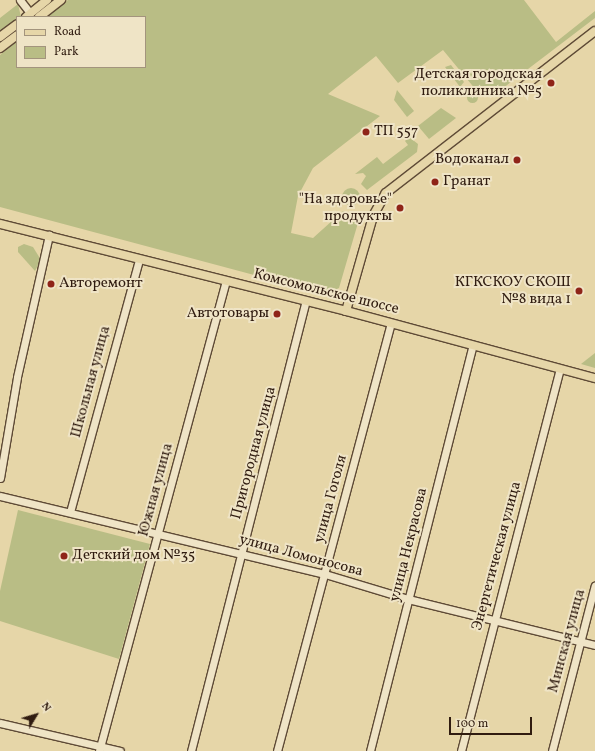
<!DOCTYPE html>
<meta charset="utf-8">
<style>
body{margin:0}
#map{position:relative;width:595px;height:751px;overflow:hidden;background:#e6d6a8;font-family:Vollkorn,serif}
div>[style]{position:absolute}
.green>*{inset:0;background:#b9bd85}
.round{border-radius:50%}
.roads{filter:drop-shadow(1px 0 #5e4a36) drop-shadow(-1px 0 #5e4a36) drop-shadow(0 1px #5e4a36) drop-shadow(0 -1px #5e4a36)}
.minor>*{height:7px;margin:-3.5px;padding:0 3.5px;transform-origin:3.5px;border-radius:3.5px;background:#efe4c6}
.major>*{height:8px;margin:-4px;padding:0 4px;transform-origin:4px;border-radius:4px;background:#e6d6a8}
.dots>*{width:11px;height:11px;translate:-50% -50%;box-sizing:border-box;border:2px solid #efe4c6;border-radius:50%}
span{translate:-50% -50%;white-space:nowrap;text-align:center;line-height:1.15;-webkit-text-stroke:4px #efe4c6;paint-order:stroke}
.poi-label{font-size:15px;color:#301c10}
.right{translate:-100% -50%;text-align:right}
.left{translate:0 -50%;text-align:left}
.street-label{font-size:15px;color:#301c10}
.legend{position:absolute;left:16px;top:16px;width:130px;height:52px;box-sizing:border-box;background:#efe4c6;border:1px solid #a3947d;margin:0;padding:5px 7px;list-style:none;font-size:12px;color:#301c10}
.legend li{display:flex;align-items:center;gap:8px;height:20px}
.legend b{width:20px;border:1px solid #a3947d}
.north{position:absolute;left:16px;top:695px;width:40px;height:40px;-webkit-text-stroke:3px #efe4c6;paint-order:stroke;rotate:52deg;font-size:11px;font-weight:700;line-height:16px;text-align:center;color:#301c10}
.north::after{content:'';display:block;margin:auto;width:14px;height:18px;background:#301c10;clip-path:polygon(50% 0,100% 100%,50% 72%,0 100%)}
.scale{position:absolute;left:449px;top:717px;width:83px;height:18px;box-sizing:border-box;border:2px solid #301c10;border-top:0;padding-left:5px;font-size:12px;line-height:14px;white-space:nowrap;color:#301c10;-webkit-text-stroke:3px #efe4c6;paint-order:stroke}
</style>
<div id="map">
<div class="green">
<div style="clip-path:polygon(68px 0,524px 0,556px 42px,595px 11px,595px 18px,498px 92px,481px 96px,443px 50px,398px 83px,376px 56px,328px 94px,380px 116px,313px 168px,298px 196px,291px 233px,313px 238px,343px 211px,360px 216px,339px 288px,325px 294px,0 207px,0 55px,17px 41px,17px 67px,145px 67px,145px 17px,47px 17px)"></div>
<div style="clip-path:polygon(18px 4px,21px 17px,17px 17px,17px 21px,0 35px,0 18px)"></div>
<div style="clip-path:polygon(451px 65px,464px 82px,460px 87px,445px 67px)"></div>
<div style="clip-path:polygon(397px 90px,414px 111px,407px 117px,394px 100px)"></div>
<div class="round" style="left:466.5px;top:91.5px;width:11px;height:11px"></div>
<div style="clip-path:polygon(441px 108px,456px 118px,429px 139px,418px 126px)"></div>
<div style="clip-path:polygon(409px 137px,418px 144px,417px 152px,367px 190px,361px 184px,366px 176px,363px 173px,355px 174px,377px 157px,383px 164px,408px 145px,405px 141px)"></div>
<div class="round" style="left:342px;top:188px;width:18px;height:18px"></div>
<div style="clip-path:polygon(24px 244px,33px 247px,41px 260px,35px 271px,18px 252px,18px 247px)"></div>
<div style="clip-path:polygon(595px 353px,595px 368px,581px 364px)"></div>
<div style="clip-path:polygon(18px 510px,150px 544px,119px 659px,0 621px,0 591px)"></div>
</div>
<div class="roads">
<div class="minor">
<div style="left:20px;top:0;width:16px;rotate:52deg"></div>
<div style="left:0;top:478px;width:102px;rotate:-80.4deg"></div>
<div style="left:17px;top:377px;width:146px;rotate:-77.3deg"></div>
<div style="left:0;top:496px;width:334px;rotate:13.5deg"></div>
<div style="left:325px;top:574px;width:87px;rotate:16.8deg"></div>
<div style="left:408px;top:599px;width:193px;rotate:13.8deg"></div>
<div style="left:70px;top:512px;width:261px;rotate:-74.7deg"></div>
<div style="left:0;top:723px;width:123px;rotate:13.1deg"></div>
<div style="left:99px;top:751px;width:487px;rotate:-74.9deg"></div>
<div style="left:191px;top:751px;width:464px;rotate:-75.7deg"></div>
<div style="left:277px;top:751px;width:443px;rotate:-75.1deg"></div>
<div style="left:370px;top:751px;width:419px;rotate:-75.8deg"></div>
<div style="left:461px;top:751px;width:395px;rotate:-75.5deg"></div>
<div style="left:552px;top:751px;width:171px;rotate:-75.5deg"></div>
</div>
<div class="major">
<div style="left:26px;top:17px;width:27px;rotate:-39deg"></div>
<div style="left:39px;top:17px;width:28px;rotate:-38deg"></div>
<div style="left:0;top:37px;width:21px;rotate:-37deg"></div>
<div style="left:0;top:48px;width:21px;rotate:-37deg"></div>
<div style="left:0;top:224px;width:357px;rotate:14.1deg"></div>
<div style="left:346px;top:311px;width:258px;rotate:15.1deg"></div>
<div style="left:346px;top:311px;width:99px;rotate:-74.1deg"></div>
<div style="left:373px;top:216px;width:26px;rotate:-61deg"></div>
<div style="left:386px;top:193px;width:264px;rotate:-37.8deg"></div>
</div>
</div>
<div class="dots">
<div style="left:551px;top:83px;background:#8f2418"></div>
<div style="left:366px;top:132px;background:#8f2418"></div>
<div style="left:517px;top:160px;background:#8f2418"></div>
<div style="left:435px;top:182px;background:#8f2418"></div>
<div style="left:400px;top:208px;background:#8f2418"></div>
<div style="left:51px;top:284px;background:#8f2418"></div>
<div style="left:579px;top:291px;background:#8f2418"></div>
<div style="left:277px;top:314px;background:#8f2418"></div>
<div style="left:64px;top:556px;background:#8f2418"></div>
</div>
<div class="poi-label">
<span class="right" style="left:542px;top:83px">Детская городская<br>поликлиника №5</span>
<span class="left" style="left:374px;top:132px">ТП 557</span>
<span class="right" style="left:509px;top:160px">Водоканал</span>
<span class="left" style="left:443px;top:182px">Гранат</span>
<span class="right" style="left:392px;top:208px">"На здоровье"<br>продукты</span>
<span class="right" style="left:571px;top:291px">КГКСКОУ СКОШ<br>№8 вида 1</span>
<span class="left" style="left:59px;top:284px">Авторемонт</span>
<span class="right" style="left:269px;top:314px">Автотовары</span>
<span class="left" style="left:72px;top:556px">Детский дом №35</span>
</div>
<div class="street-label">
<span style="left:326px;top:292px;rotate:14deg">Комсомольское шоссе</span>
<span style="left:91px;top:382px;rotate:-75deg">Школьная улица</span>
<span style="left:254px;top:453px;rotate:-75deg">Пригородная улица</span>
<span style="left:156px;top:490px;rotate:-75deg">Южная улица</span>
<span style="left:331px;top:499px;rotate:-75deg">улица Гоголя</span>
<span style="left:409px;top:545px;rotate:-76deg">улица Некрасова</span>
<span style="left:301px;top:556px;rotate:15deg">улица Ломоносова</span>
<span style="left:497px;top:556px;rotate:-75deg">Энергетическая улица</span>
<span style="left:567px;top:641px;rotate:-75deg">Минская улица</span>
</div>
<ul class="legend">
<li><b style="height:5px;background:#e6d6a8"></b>Road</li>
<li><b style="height:11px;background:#b9bd85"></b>Park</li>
</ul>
<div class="north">N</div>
<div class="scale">100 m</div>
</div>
